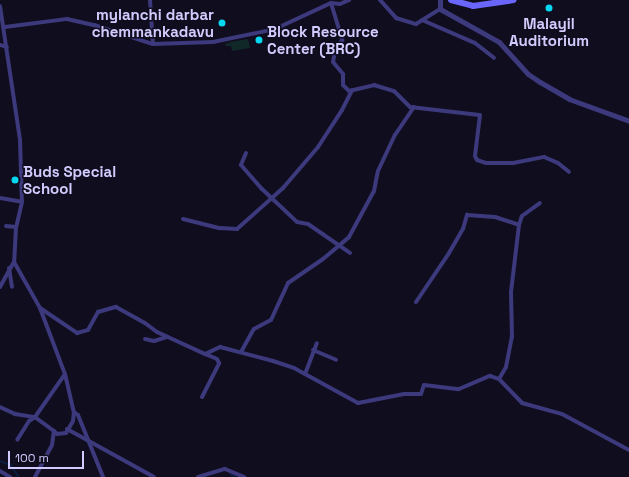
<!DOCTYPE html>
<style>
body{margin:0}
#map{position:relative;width:629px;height:477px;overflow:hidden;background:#100d1f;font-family:"Space Grotesk",sans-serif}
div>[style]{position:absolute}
.green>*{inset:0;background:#102928}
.stream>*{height:1.5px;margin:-0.75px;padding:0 0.75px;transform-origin:0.75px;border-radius:0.75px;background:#0c1e3f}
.minor>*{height:4px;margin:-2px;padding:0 2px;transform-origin:2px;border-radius:2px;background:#3c397d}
.tertiary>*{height:5px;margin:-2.5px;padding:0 2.5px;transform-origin:2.5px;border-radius:2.5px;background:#3c397d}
.secondary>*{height:6px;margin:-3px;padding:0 3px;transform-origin:3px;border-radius:3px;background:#6b66fb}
.dots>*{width:11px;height:11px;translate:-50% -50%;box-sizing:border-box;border:2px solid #100d1f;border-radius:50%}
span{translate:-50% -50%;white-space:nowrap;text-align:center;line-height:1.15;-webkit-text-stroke:3px #100d1f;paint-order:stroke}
.poi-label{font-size:15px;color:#d2ccfe;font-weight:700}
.right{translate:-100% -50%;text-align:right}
.left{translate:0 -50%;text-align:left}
.scale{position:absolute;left:8px;top:451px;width:76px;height:18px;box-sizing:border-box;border:2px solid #d2ccfe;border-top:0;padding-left:5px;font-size:12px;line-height:14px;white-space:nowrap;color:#d2ccfe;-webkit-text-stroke:3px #100d1f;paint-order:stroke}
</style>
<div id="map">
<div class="green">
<div style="clip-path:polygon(248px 39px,250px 48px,232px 51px,231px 46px,226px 46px,225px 44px,231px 42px)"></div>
</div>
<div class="stream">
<div style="left:0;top:461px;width:12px;rotate:20deg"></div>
<div style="left:11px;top:465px;width:14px;rotate:56deg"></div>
<div style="left:231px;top:475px;width:4px;rotate:27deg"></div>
</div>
<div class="minor">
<div style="left:150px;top:0;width:44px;rotate:86.1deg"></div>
<div style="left:380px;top:0;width:24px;rotate:48deg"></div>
<div style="left:396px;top:18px;width:21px;rotate:17deg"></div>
<div style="left:416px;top:24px;width:28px;rotate:-32deg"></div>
<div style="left:331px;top:3px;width:39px;rotate:73deg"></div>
<div style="left:342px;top:40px;width:13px;rotate:122deg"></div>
<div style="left:335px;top:51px;width:11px;rotate:100deg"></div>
<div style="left:333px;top:62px;width:16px;rotate:50deg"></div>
<div style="left:343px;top:74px;width:11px;rotate:90deg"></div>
<div style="left:343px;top:85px;width:8px;rotate:45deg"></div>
<div style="left:349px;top:91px;width:26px;rotate:-13deg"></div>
<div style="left:374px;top:85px;width:21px;rotate:17deg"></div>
<div style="left:394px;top:91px;width:23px;rotate:45deg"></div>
<div style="left:410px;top:107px;width:70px;rotate:6.5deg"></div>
<div style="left:480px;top:115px;width:41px;rotate:97deg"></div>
<div style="left:475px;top:156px;width:4px;rotate:63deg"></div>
<div style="left:477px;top:160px;width:9px;rotate:18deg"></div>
<div style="left:486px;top:163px;width:27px"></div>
<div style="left:513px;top:163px;width:32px;rotate:-11deg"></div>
<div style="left:544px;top:157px;width:15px;rotate:23deg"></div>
<div style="left:558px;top:163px;width:14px;rotate:39deg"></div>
<div style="left:331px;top:3px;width:9px;rotate:6deg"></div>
<div style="left:340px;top:4px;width:10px;rotate:-24deg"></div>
<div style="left:0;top:6px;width:135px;rotate:81.5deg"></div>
<div style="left:20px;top:140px;width:62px;rotate:88.2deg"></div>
<div style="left:22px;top:202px;width:26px;rotate:103deg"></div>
<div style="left:16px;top:227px;width:35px;rotate:93deg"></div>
<div style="left:14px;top:262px;width:53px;rotate:60.5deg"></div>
<div style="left:40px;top:308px;width:71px;rotate:69.3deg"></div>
<div style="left:65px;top:374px;width:39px;rotate:77deg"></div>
<div style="left:74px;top:412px;width:5px;rotate:37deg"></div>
<div style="left:78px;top:415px;width:67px;rotate:68deg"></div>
<div style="left:422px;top:20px;width:58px;rotate:23.5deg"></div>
<div style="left:475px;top:43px;width:24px;rotate:38deg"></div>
<div style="left:5px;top:27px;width:63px;rotate:-7.4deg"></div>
<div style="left:67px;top:19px;width:28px;rotate:13deg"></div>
<div style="left:94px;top:25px;width:62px;rotate:17.9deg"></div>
<div style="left:153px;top:44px;width:60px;rotate:-1.9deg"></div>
<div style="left:213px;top:42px;width:63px;rotate:-11.8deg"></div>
<div style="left:275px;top:29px;width:62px;rotate:-24.9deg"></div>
<div style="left:0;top:45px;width:7px;rotate:16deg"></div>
<div style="left:246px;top:153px;width:13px;rotate:113deg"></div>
<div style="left:241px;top:165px;width:32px;rotate:49deg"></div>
<div style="left:262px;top:189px;width:48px;rotate:43.3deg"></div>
<div style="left:297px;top:222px;width:11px;rotate:10deg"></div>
<div style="left:308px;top:224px;width:51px;rotate:34.6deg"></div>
<div style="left:0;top:198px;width:22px;rotate:10deg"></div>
<div style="left:183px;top:219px;width:38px;rotate:14deg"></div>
<div style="left:220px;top:228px;width:17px;rotate:3deg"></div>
<div style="left:237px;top:229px;width:62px;rotate:-41.7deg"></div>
<div style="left:283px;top:188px;width:54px;rotate:-49.5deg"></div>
<div style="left:318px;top:147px;width:44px;rotate:-57deg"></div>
<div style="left:342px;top:110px;width:22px;rotate:-63deg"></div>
<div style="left:6px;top:226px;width:10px;rotate:6deg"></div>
<div style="left:9px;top:268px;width:19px;rotate:81deg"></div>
<div style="left:0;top:287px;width:29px;rotate:-61deg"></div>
<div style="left:416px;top:302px;width:59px;rotate:-56deg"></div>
<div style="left:449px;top:253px;width:28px;rotate:-60deg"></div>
<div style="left:463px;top:229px;width:15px;rotate:-74deg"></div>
<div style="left:467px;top:215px;width:28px;rotate:4deg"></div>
<div style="left:495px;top:217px;width:25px;rotate:18deg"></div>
<div style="left:519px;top:225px;width:9px;rotate:-72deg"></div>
<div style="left:522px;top:216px;width:22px;rotate:-36deg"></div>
<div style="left:40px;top:308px;width:45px;rotate:34deg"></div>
<div style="left:77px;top:333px;width:11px;rotate:-15deg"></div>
<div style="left:88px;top:330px;width:21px;rotate:-61deg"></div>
<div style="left:98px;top:312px;width:19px;rotate:-16deg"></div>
<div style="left:116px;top:307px;width:33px;rotate:29deg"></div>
<div style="left:145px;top:323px;width:15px;rotate:37deg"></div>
<div style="left:157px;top:332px;width:53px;rotate:24.6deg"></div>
<div style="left:205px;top:354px;width:17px;rotate:-25deg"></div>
<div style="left:220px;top:347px;width:55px;rotate:14.8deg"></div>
<div style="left:273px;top:361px;width:22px;rotate:18deg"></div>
<div style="left:294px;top:368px;width:73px;rotate:28.7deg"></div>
<div style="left:358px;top:403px;width:47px;rotate:-11.1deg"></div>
<div style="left:404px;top:394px;width:17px"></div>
<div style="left:421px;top:394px;width:9px;rotate:-72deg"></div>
<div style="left:424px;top:385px;width:35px;rotate:7deg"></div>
<div style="left:459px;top:389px;width:34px;rotate:-23deg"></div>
<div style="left:490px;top:376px;width:9px;rotate:18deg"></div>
<div style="left:499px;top:379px;width:33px;rotate:46deg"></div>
<div style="left:522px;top:403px;width:41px;rotate:15.4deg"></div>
<div style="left:562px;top:414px;width:76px;rotate:28.2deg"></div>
<div style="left:145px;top:339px;width:9px;rotate:13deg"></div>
<div style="left:154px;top:341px;width:14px;rotate:-17deg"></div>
<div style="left:313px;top:350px;width:25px;rotate:23deg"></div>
<div style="left:241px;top:352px;width:26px;rotate:-61deg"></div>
<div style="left:254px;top:329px;width:19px;rotate:-28deg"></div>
<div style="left:271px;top:320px;width:41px;rotate:-65.3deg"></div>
<div style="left:288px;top:283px;width:42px;rotate:-34.4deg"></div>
<div style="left:323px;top:259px;width:34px;rotate:-40deg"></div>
<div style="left:349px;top:237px;width:52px;rotate:-61.5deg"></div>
<div style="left:374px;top:191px;width:20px;rotate:-79deg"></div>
<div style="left:378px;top:171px;width:40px;rotate:-65deg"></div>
<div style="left:395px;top:135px;width:34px;rotate:-56deg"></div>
<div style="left:305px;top:374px;width:33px;rotate:-69deg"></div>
<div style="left:499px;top:379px;width:14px;rotate:-60deg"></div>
<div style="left:506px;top:367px;width:31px;rotate:-79deg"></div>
<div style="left:512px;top:337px;width:45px;rotate:-91.3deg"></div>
<div style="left:511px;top:292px;width:67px;rotate:-83.2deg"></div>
<div style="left:202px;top:397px;width:38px;rotate:-63deg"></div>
<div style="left:219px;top:363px;width:4px;rotate:-117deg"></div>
<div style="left:217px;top:359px;width:13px;rotate:-157deg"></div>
<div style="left:0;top:407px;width:17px;rotate:25deg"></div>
<div style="left:15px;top:414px;width:20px;rotate:9deg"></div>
<div style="left:35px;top:417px;width:7px;rotate:146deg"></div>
<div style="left:29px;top:421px;width:22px;rotate:122deg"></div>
<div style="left:67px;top:429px;width:99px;rotate:28.9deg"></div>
<div style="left:54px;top:431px;width:4px;rotate:45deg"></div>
<div style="left:57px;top:434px;width:9px;rotate:-6deg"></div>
<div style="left:66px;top:433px;width:14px;rotate:-60deg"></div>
<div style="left:73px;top:421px;width:9px;rotate:-84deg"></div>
<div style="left:0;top:471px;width:12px;rotate:31deg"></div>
<div style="left:35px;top:477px;width:36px;rotate:-62deg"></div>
<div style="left:52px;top:445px;width:14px;rotate:-82deg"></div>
<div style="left:54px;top:431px;width:24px;rotate:-144deg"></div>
<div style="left:35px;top:417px;width:52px;rotate:-55.1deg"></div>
<div style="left:198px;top:477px;width:28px;rotate:-17deg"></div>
<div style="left:225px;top:469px;width:21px;rotate:23deg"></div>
</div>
<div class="tertiary">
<div style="left:440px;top:0;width:9px;rotate:90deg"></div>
<div style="left:440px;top:9px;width:68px;rotate:29.2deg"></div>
<div style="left:499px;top:42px;width:43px;rotate:47.8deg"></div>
<div style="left:528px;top:74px;width:14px;rotate:34deg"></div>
<div style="left:540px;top:82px;width:34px;rotate:30deg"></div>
<div style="left:569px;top:99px;width:64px;rotate:20.1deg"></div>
</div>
<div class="secondary">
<div style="left:451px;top:0;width:23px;rotate:15deg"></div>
<div style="left:473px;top:6px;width:41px;rotate:-8.3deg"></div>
</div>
<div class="dots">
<div style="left:549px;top:8px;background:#06d7f0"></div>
<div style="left:222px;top:23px;background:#06d7f0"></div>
<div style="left:259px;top:40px;background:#06d7f0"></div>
<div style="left:15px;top:180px;background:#06d7f0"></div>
</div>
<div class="poi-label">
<span class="right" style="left:214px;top:23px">mylanchi darbar<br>chemmankadavu</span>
<span style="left:549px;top:32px">Malayil<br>Auditorium</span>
<span class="left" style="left:267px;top:40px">Block Resource<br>Center (BRC)</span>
<span class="left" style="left:23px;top:180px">Buds Special<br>School</span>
</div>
<div class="scale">100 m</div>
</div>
